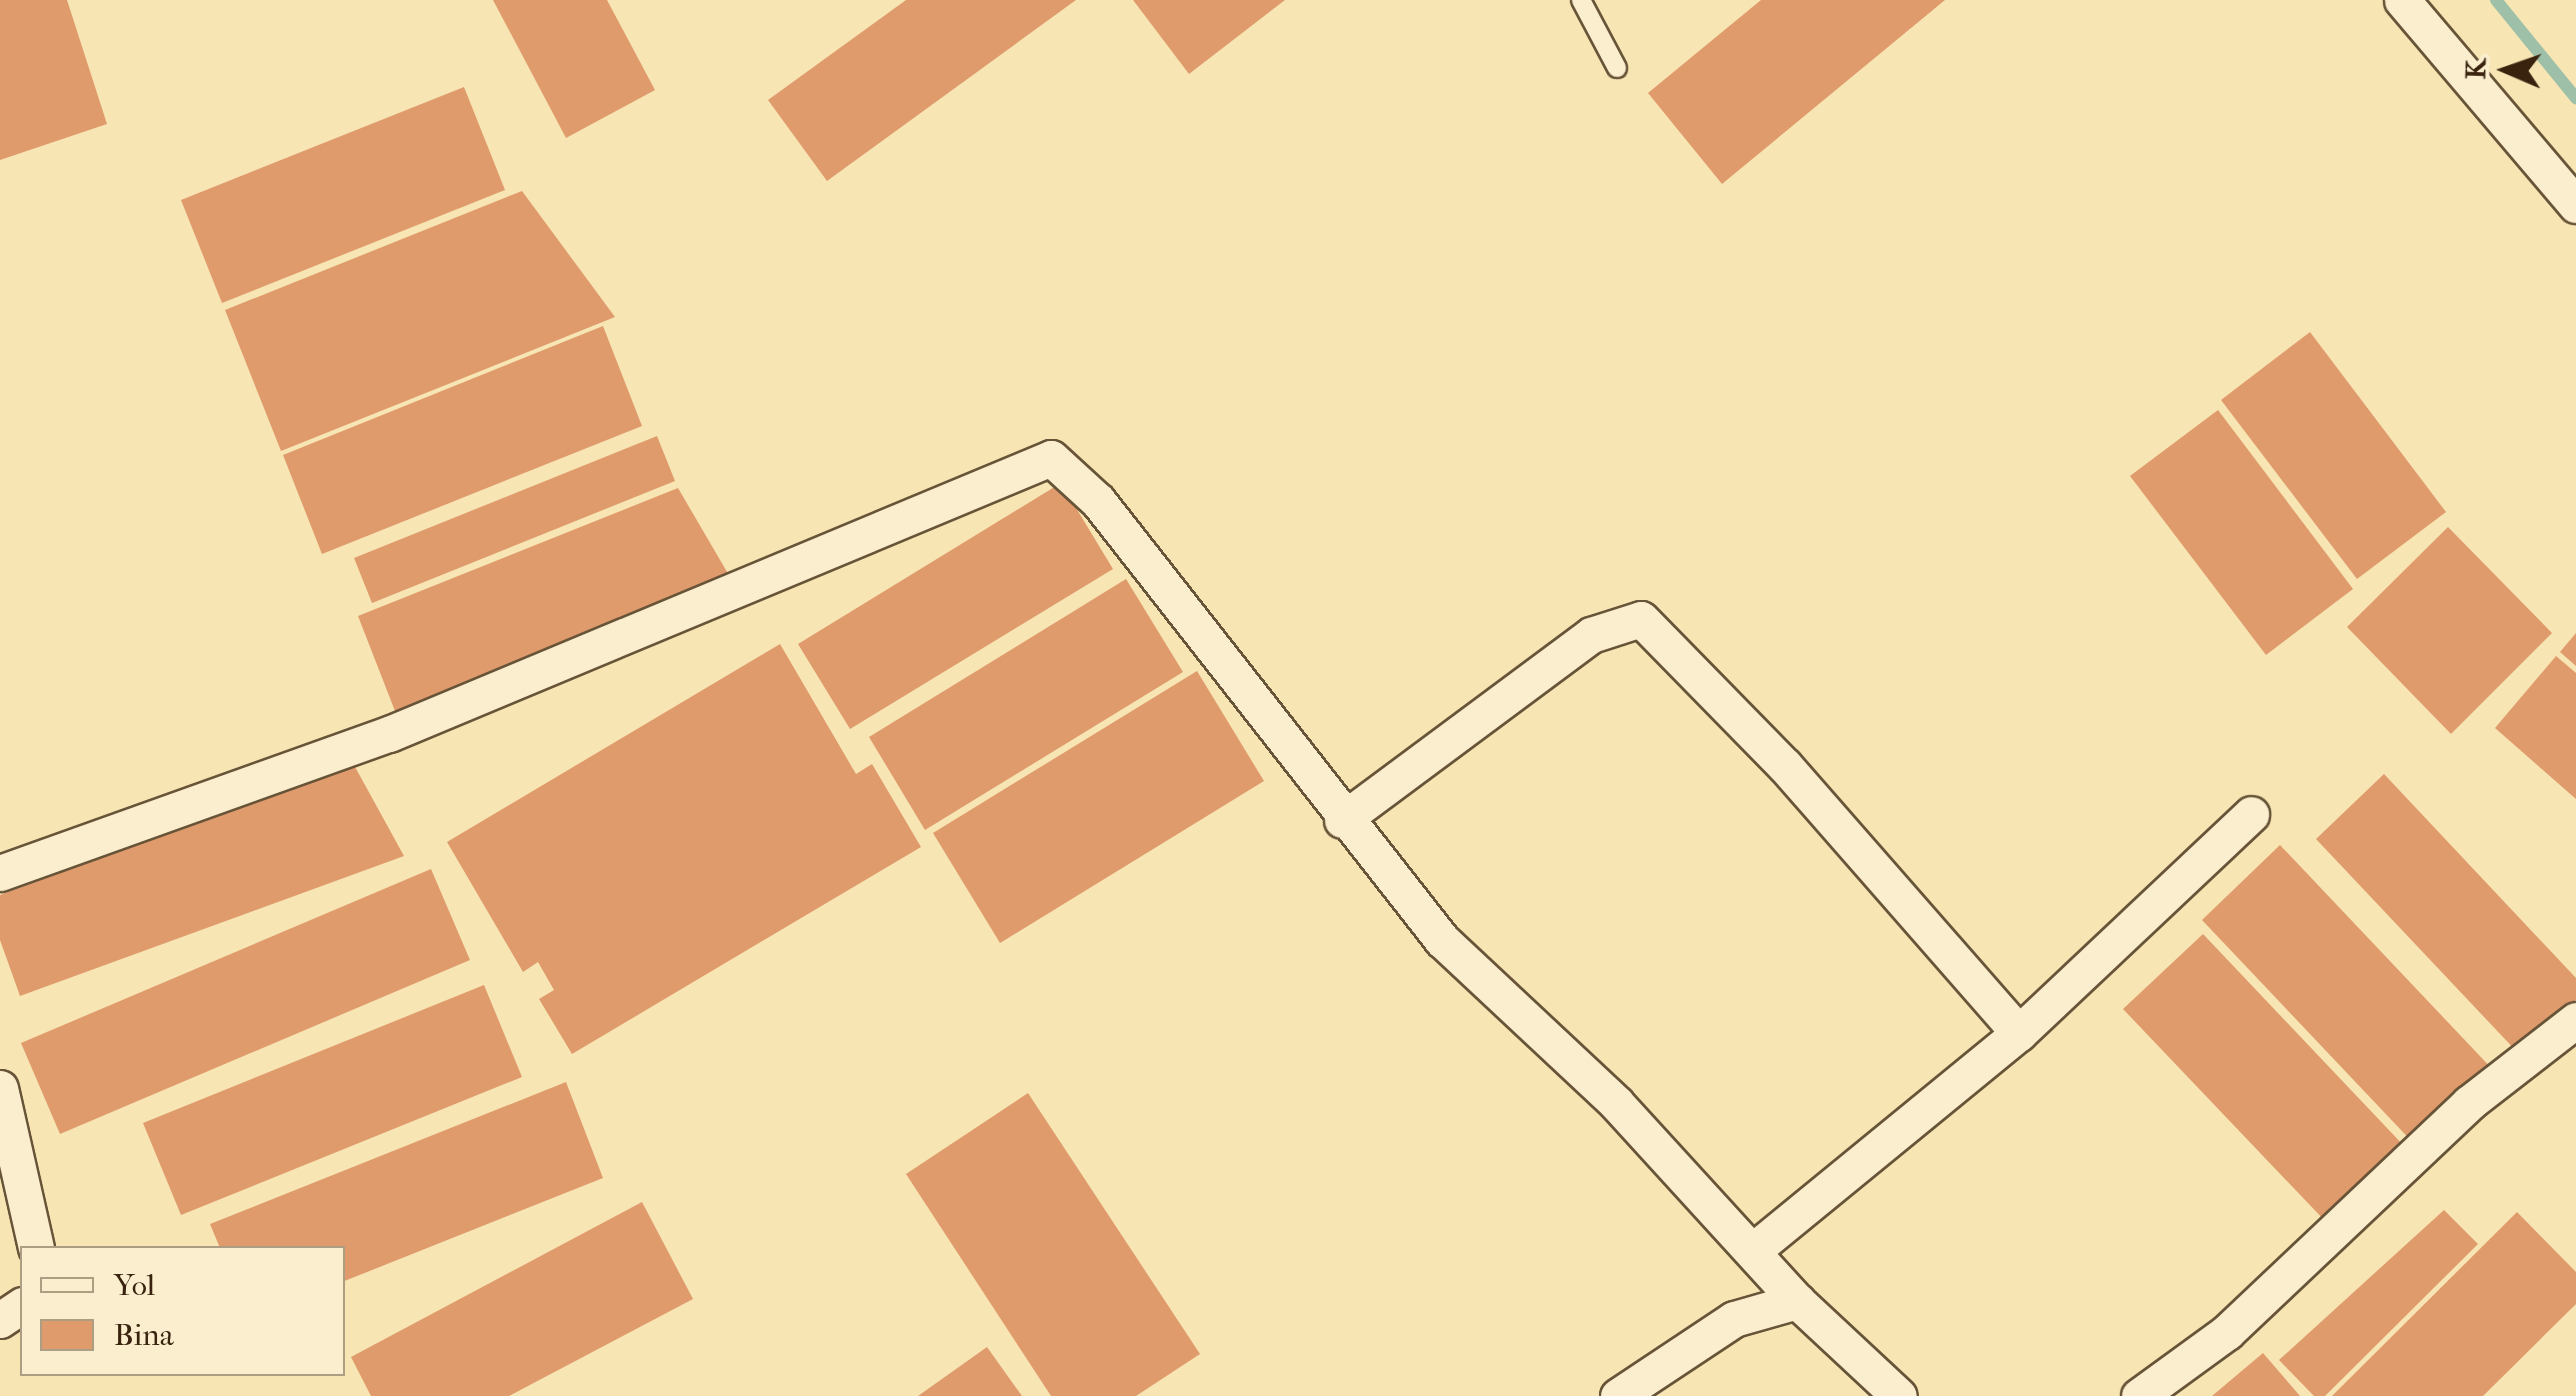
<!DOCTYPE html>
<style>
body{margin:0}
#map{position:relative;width:2576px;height:1396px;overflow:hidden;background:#f7e5b3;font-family:"IM FELL French Canon",serif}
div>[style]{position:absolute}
.stream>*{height:12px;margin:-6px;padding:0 6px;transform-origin:6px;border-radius:6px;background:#9ec0a8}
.building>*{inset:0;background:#e09b6d}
.roads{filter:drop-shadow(2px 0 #685438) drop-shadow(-2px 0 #685438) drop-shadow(0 2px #685438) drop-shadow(0 -2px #685438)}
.service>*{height:18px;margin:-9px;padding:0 9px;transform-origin:9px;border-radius:9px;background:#faeece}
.minor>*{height:35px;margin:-17.5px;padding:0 17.5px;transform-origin:17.5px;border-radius:17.5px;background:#faeece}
span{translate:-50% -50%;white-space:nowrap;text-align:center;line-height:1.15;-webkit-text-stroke:9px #faeece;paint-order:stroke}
.legend{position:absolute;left:20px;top:1246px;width:325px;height:130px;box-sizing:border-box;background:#faeece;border:2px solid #ad9d82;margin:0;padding:12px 18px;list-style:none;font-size:30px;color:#39230f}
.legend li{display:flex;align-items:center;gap:20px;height:50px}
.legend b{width:50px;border:2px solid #ad9d82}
.north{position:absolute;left:2456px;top:20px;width:100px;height:100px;-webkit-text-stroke:8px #faeece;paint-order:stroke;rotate:272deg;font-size:28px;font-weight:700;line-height:40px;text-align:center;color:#39230f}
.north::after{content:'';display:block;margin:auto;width:35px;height:45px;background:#39230f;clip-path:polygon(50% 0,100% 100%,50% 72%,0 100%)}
</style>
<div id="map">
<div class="stream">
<div style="left:2496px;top:0;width:127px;rotate:50.8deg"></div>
</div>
<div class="building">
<div style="clip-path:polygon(0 0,67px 0,107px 124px,0 160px)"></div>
<div style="clip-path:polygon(493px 0,607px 0,655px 90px,566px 138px)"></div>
<div style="clip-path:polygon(906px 0,1076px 0,827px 181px,768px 100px)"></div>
<div style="clip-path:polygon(1133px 0,1285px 0,1189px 74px)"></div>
<div style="clip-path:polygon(1761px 0,1945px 0,1722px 184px,1648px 93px)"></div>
<div style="clip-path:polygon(464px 87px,505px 190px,222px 303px,181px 200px)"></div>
<div style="clip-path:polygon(522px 191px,615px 317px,281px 451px,225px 310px)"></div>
<div style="clip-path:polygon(603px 326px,642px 426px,322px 554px,283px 455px)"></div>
<div style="clip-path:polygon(2310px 332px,2446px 512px,2357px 579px,2221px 400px)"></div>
<div style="clip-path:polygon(2218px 410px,2353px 589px,2266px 655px,2130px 476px)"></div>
<div style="clip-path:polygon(657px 436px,675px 481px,372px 603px,354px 558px)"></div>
<div style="clip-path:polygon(1061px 483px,1113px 569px,850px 729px,798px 644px)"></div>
<div style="clip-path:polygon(678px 488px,730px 577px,395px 711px,358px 616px)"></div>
<div style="clip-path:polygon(2448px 527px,2552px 633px,2451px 734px,2347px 627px)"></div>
<div style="clip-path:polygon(1126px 579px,1183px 672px,925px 830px,869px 737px)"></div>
<div style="clip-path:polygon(2576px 633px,2576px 666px,2560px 652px)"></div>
<div style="clip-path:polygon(780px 644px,856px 774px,872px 764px,921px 847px,572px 1054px,539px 999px,554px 990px,538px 962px,523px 972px,447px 842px)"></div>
<div style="clip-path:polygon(2556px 656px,2576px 673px,2576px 799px,2495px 728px)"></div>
<div style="clip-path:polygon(1197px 671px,1264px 781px,1000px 943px,933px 833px)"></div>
<div style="clip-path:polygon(354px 765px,404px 856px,20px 996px,0 940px,0 895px)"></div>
<div style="clip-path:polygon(2384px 774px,2576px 978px,2576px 1000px,2519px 1054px,2316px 839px)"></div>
<div style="clip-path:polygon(2280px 845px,2496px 1073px,2418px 1148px,2202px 920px)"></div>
<div style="clip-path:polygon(431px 869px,470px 960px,60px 1134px,21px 1043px)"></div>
<div style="clip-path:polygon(2203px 934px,2405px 1147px,2326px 1222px,2123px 1009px)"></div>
<div style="clip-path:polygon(484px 985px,522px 1077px,181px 1215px,143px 1123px)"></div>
<div style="clip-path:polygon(566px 1082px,603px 1178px,342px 1282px,342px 1248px,220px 1248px,210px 1224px)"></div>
<div style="clip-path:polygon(1028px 1093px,1200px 1354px,1136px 1396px,1051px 1396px,906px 1174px)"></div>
<div style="clip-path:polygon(642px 1202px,693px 1299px,509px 1396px,371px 1396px,351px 1357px)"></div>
<div style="clip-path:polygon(2444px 1210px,2478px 1244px,2325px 1396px,2314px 1396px,2279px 1360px)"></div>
<div style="clip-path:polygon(2517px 1212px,2576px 1272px,2576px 1304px,2483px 1396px,2332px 1396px)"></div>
<div style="clip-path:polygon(987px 1347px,1022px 1396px,918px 1396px)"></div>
<div style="clip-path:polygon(2263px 1353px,2300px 1396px,2212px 1396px)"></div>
</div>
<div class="roads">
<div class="service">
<div style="left:1581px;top:0;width:77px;rotate:62.1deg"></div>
</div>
<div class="minor">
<div style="left:2402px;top:0;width:269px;rotate:49.7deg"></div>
<div style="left:1342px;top:820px;width:310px;rotate:-36.6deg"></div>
<div style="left:1591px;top:635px;width:52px;rotate:-17.7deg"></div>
<div style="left:1641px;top:619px;width:206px;rotate:45.6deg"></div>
<div style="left:1785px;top:766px;width:355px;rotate:48.8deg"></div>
<div style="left:0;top:873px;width:413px;rotate:-19.7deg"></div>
<div style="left:389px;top:734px;width:717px;rotate:-22.63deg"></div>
<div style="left:1051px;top:458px;width:64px;rotate:42.5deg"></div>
<div style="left:1098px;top:501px;width:558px;rotate:51.92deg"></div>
<div style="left:1442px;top:940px;width:238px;rotate:43.1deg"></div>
<div style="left:1616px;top:1103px;width:268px;rotate:47.6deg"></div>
<div style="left:1797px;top:1301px;width:139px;rotate:43deg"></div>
<div style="left:0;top:1088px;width:164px;rotate:77.3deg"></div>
<div style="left:1755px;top:1249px;width:341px;rotate:-39.3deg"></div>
<div style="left:2019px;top:1033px;width:319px;rotate:-43.3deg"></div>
<div style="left:0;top:1320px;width:27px;rotate:-34deg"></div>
<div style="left:1618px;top:1396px;width:139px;rotate:-33.6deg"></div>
<div style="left:1734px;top:1319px;width:66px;rotate:-15.9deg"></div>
<div style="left:2139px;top:1396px;width:109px;rotate:-36deg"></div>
<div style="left:2227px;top:1332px;width:333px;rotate:-43.4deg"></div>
<div style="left:2469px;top:1103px;width:135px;rotate:-37.8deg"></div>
</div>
</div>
<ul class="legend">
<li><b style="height:12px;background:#faeece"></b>Yol</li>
<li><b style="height:28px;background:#e09b6d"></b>Bina</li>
</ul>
<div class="north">K</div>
</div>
